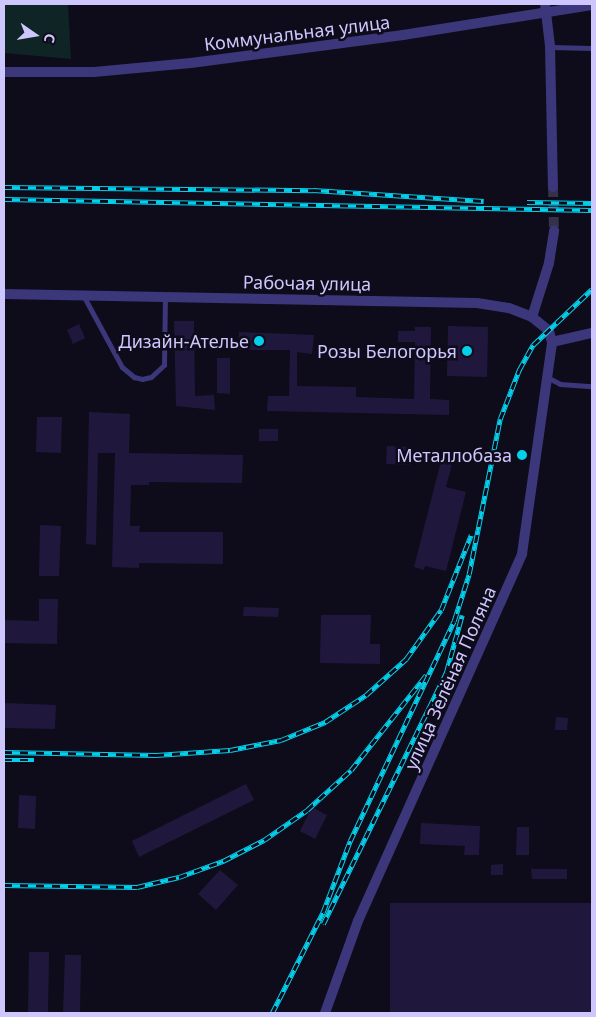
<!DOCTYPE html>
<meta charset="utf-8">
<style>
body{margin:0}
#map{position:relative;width:596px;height:1017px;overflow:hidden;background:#0e0b1b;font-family:"Noto Sans",sans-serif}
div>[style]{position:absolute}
.green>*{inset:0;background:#0f2525}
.building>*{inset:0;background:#20183c}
.street-tunnel>*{height:10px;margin-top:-5px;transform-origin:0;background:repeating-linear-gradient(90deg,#343148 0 10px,transparent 0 15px)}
.lane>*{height:5px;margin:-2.5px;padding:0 2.5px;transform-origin:2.5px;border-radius:2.5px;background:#3b377a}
.street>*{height:10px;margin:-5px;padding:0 5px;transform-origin:5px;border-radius:5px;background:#3b377a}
.rail>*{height:4.5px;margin-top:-2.25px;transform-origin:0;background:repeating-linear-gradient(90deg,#0e0b1b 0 8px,#05d0ec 0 16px);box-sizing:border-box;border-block:1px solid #05d0ec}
.dots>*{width:14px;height:14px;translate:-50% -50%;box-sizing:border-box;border:2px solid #0e0b1b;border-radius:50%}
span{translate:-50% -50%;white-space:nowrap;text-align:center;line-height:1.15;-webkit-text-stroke:5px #0e0b1b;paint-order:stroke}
.street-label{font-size:18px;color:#cec7fe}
.poi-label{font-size:18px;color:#cec7fe}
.right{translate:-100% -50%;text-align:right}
.frame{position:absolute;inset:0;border:5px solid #cec7fe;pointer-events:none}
.north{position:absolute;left:10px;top:10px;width:50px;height:50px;-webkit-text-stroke:4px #0e0b1b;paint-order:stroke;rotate:103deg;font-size:14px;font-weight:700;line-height:20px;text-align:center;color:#cec7fe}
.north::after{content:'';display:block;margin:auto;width:18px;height:22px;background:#cec7fe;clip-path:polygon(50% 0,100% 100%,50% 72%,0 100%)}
</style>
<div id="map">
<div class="green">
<div style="clip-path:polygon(4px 4px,68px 4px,71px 59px,4px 53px)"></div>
</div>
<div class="building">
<div style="clip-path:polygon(174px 321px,194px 321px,195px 396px,214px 395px,215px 410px,176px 406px)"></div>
<div style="clip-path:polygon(79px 324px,85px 338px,73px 344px,67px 330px)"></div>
<div style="clip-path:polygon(448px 326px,488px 327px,487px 377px,447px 376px)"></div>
<div style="clip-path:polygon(415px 327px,431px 327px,430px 399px,449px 400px,449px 415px,267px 411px,268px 396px,289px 396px,290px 350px,238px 350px,239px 332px,314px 335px,312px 354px,297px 352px,297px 386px,356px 387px,356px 397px,414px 399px,415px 342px,398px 342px,398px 331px,415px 331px)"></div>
<div style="clip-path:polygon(217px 358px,230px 358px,230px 394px,217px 393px)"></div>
<div style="clip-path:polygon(89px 412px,130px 414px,129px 453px,243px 455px,242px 483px,149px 482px,149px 485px,131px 485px,130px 526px,140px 526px,139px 532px,223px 532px,223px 564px,139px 563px,139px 568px,112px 567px,115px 453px,98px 453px,96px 545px,86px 544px)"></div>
<div style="clip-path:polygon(37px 417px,62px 417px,61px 453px,36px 452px)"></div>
<div style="clip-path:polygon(259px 429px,278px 429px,278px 441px,259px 441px)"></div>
<div style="clip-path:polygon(387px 446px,411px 447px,410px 465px,386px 464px)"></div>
<div style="clip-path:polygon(441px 461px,452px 464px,446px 487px,466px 492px,446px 571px,425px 566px,424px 570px,414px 567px)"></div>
<div style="clip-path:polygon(40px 525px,61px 526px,59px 576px,39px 576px)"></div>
<div style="clip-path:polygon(39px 599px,58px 599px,57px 644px,4px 643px,4px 620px,39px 621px)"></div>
<div style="clip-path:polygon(244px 607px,279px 608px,278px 617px,243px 616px)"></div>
<div style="clip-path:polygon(321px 615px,371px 615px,370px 644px,380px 644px,380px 664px,320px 663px)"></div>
<div style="clip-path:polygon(4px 703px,56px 705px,55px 729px,4px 728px)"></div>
<div style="clip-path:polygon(556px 717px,568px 718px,567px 730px,555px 730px)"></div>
<div style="clip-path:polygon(246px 784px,254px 800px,139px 857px,132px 841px)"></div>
<div style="clip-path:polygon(19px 795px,36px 796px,35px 829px,18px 828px)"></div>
<div style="clip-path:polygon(312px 807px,327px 815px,315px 839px,300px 831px)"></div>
<div style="clip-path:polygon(421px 823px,480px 826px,479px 855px,464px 855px,465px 846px,420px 844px)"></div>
<div style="clip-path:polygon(517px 827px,529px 827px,529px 855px,516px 855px)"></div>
<div style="clip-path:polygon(503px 864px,503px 875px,491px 875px,491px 865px)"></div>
<div style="clip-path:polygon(531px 869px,567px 869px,567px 879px,532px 879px)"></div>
<div style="clip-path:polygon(220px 870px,238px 885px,216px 910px,198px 894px)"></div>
<div style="clip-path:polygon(390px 903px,592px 903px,592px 1013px,390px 1013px)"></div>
<div style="clip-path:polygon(29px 952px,49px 952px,48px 1013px,28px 1013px)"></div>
<div style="clip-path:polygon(65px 955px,81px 955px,80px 1013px,63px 1013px)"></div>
</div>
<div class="street-tunnel">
<div style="left:553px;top:187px;width:43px;rotate:88.7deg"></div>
</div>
<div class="lane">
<div style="left:550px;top:47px;width:42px;rotate:1.4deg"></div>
<div style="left:83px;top:295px;width:82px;rotate:61.6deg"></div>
<div style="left:122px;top:367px;width:16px;rotate:40deg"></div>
<div style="left:134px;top:377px;width:8px;rotate:14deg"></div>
<div style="left:142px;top:379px;width:9px;rotate:-13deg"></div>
<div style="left:151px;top:377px;width:18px;rotate:-43deg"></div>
<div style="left:164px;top:365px;width:68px;rotate:-89.2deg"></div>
<div style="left:547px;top:377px;width:15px;rotate:28deg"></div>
<div style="left:560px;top:384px;width:32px;rotate:4deg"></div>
</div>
<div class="street">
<div style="left:545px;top:4px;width:42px;rotate:83.2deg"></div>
<div style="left:550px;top:46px;width:141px;rotate:88.8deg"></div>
<div style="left:4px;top:72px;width:90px"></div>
<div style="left:94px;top:72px;width:97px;rotate:-5.3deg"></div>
<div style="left:191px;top:63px;width:214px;rotate:-7.5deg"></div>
<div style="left:403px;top:35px;width:191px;rotate:-9deg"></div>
<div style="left:4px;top:294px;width:473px;rotate:1.1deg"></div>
<div style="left:477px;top:303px;width:32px;rotate:9deg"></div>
<div style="left:509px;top:308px;width:25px;rotate:21deg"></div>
<div style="left:532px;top:317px;width:22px;rotate:39deg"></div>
<div style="left:549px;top:331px;width:11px;rotate:75deg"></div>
<div style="left:552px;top:342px;width:41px;rotate:-12.7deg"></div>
<div style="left:532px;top:317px;width:57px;rotate:-72.5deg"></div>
<div style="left:549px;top:263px;width:33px;rotate:-81deg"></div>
<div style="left:325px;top:1013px;width:98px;rotate:-70.3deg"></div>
<div style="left:358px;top:921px;width:402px;rotate:-65.9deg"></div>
<div style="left:522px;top:554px;width:214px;rotate:-81.9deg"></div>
</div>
<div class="rail">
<div style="left:4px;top:187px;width:309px;rotate:0.6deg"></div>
<div style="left:313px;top:190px;width:171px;rotate:3.7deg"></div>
<div style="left:4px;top:199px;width:588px;rotate:1.07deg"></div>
<div style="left:527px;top:202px;width:65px;rotate:0.9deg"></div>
<div style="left:4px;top:752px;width:152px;rotate:1.1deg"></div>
<div style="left:156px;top:755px;width:74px;rotate:-3.9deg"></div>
<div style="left:230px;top:750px;width:52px;rotate:-11.1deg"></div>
<div style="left:281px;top:740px;width:48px;rotate:-22.2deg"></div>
<div style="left:325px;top:722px;width:49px;rotate:-33.4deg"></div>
<div style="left:366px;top:695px;width:54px;rotate:-42deg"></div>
<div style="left:406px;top:659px;width:60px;rotate:-54.5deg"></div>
<div style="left:441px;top:610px;width:81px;rotate:-68.2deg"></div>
<div style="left:4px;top:760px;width:30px"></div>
<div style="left:4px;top:885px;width:133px;rotate:0.9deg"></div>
<div style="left:137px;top:887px;width:43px;rotate:-13.4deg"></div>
<div style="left:179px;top:877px;width:47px;rotate:-20deg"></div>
<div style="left:223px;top:861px;width:46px;rotate:-27.1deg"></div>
<div style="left:264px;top:840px;width:52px;rotate:-34.9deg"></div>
<div style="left:307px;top:810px;width:59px;rotate:-42.3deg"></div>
<div style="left:351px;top:770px;width:121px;rotate:-51.7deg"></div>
<div style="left:323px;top:924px;width:280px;rotate:-63.9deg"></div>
<div style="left:446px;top:673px;width:60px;rotate:-74.6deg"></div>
<div style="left:272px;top:1013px;width:113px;rotate:-63.2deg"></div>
<div style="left:323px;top:912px;width:76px;rotate:-69.2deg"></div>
<div style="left:350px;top:841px;width:243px;rotate:-64.7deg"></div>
<div style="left:454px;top:621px;width:49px;rotate:-72.3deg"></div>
<div style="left:469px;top:574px;width:158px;rotate:-78.7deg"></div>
<div style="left:500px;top:419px;width:53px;rotate:-68.8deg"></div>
<div style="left:519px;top:370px;width:29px;rotate:-61deg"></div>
<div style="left:533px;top:345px;width:81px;rotate:-43.5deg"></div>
</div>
<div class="dots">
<div style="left:259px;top:341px;background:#05d0ec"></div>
<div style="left:467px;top:351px;background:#05d0ec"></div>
<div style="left:522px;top:455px;background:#05d0ec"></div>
</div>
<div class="street-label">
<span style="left:297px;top:33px;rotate:-7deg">Коммунальная улица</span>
<span style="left:307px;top:283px;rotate:1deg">Рабочая улица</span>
<span style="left:450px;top:678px;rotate:-66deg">улица Зелёная Поляна</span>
</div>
<div class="poi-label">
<span class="right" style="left:249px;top:341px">Дизайн-Ателье</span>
<span class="right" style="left:457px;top:351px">Розы Белогорья</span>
<span class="right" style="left:512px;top:455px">Металлобаза</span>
</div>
<div class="frame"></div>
<div class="north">С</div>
</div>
